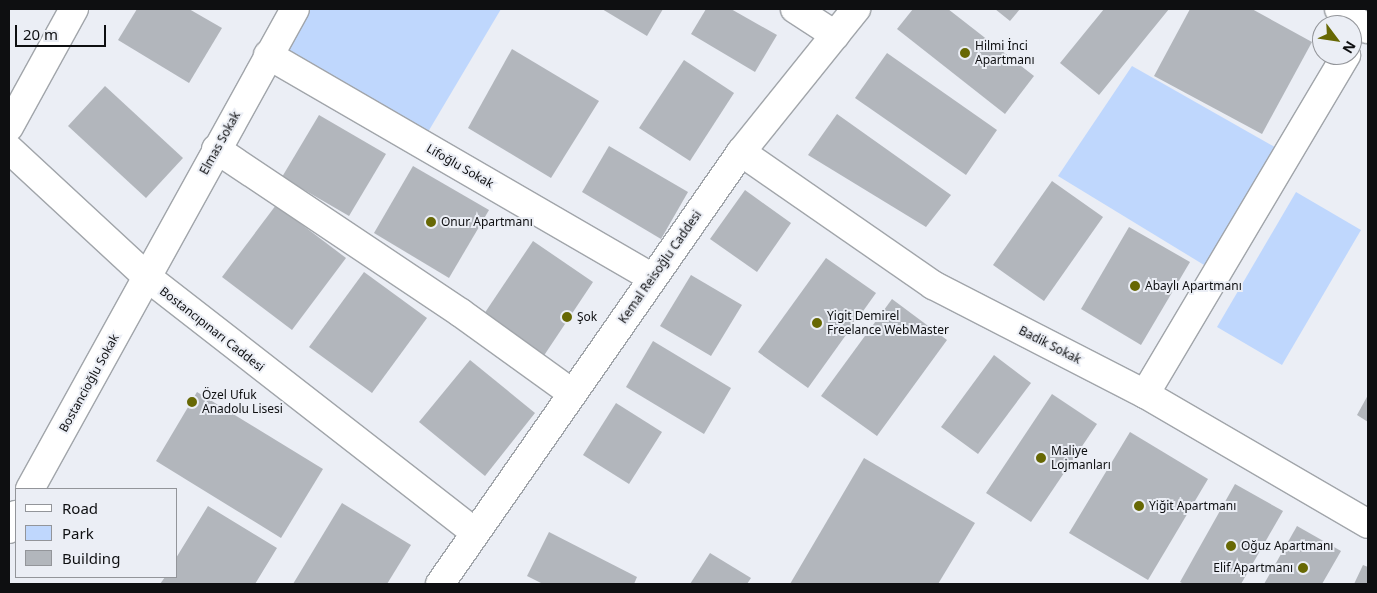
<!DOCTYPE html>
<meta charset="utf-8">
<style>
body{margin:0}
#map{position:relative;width:1377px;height:593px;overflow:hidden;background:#ebeef5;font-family:"Noto Sans",sans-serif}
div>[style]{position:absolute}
.green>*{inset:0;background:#bfd7fd}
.building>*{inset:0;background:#b2b6bc}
.roads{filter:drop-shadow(1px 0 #a1a5aa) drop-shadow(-1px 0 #a1a5aa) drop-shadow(0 1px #a1a5aa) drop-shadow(0 -1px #a1a5aa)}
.minor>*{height:28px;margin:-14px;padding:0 14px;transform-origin:14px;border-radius:14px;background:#fff}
.dots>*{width:14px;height:14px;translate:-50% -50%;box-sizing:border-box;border:2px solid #ebeef5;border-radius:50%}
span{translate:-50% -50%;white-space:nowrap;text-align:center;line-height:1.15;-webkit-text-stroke:4px #ebeef5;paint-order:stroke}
.poi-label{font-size:12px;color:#0e0f11}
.left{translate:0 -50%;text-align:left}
.right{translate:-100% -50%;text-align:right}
.street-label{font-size:12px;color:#0e0f11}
.frame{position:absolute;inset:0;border:10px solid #0e0f11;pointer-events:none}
.legend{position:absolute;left:15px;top:488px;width:162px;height:90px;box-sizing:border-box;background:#ebeef5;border:1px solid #93959a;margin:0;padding:6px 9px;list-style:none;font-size:15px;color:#0e0f11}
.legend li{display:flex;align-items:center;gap:10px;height:25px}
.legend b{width:25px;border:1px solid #93959a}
.north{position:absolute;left:1312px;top:15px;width:50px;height:50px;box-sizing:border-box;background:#ebeef5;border:1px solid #93959a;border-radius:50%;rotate:121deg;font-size:14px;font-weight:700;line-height:20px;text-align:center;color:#0e0f11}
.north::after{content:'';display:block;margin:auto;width:18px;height:22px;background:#676804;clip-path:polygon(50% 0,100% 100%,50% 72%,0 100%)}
.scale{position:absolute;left:15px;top:25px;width:91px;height:22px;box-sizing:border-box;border:2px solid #0e0f11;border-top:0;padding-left:6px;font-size:15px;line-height:18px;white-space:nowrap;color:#0e0f11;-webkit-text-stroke:4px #ebeef5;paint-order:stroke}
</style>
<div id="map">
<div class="green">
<div style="clip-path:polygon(305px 9px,501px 9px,425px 137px,279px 53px)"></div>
<div style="clip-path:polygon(1132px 66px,1280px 150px,1209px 268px,1058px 176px)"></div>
<div style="clip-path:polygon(1296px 192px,1361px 230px,1282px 365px,1217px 327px)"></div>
</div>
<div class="building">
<div style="clip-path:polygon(137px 9px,189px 9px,222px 28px,189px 83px,118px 40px)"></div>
<div style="clip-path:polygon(602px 9px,663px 9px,647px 36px)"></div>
<div style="clip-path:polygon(706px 9px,731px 9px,777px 35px,755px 72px,691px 34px)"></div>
<div style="clip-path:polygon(913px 9px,948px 9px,1034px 76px,1005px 114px,897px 29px)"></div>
<div style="clip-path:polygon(995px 9px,1020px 9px,1010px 21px)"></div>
<div style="clip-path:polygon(1104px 9px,1169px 9px,1099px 95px,1060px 63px)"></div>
<div style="clip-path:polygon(1190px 9px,1252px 9px,1312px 42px,1262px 134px,1154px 76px)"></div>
<div style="clip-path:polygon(512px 49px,599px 101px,551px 178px,468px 128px)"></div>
<div style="clip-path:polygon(887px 53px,997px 130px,966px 175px,855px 98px)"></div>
<div style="clip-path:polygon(684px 60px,734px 93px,690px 161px,639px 128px)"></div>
<div style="clip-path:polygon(105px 86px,183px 158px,146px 198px,68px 126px)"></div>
<div style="clip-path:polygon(837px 114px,951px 195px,926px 227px,808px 155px)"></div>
<div style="clip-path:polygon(319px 115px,386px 154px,349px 216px,282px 177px)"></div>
<div style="clip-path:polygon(609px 146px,688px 192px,661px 239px,582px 192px)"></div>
<div style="clip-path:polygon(413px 166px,489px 210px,449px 278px,374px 233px)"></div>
<div style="clip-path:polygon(1052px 181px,1103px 217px,1044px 301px,993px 265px)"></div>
<div style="clip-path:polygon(745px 190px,791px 223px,757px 272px,710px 239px)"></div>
<div style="clip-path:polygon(276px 205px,346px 258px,292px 330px,222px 277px)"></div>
<div style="clip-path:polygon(1129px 227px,1190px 262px,1141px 345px,1081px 309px)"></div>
<div style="clip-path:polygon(533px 241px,593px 282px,541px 360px,480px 320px)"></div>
<div style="clip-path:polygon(826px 258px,876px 293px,808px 388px,758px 352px)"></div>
<div style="clip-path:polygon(364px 272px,427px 318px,372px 393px,309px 347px)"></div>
<div style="clip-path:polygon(691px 275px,742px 305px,711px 356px,660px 326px)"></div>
<div style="clip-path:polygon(892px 299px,947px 340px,877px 436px,821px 396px)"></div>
<div style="clip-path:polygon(653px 341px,731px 388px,704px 434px,626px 387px)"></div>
<div style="clip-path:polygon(994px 355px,1031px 383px,978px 454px,941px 427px)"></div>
<div style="clip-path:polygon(470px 360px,535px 413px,485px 476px,419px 422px)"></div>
<div style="clip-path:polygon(197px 392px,323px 469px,281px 538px,156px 461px)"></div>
<div style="clip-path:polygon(1052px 394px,1097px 424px,1031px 522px,986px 493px)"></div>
<div style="clip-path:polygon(1368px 395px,1368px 422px,1357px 415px)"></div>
<div style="clip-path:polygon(616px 403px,662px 432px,629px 484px,583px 455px)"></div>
<div style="clip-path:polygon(1130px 432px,1208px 479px,1148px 580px,1069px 533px)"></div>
<div style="clip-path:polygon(864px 458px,975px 523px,938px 584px,790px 584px)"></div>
<div style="clip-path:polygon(1235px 484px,1283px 511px,1241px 584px,1184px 584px,1180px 582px)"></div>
<div style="clip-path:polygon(342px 503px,411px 545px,387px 584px,293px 584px)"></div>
<div style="clip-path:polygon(208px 506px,277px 548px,255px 584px,160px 584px,165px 577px,176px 577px,176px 558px)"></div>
<div style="clip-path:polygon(1297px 526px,1341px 551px,1322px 584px,1264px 584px)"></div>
<div style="clip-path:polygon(549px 532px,637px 577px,634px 584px,543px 584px,527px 576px)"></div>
<div style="clip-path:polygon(710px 553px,751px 578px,747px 584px,690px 584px)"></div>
<div style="clip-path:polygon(1363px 565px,1368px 567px,1368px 584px,1354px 584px)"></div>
</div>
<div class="roads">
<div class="minor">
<div style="left:795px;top:9px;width:48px;rotate:33deg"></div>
<div style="left:1339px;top:9px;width:35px;rotate:35deg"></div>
<div style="left:268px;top:55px;width:444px;rotate:30.1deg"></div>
<div style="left:9px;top:127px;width:135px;rotate:-61.2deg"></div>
<div style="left:9px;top:149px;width:188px;rotate:42.8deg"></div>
<div style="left:147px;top:277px;width:415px;rotate:37.9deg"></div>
<div style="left:216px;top:149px;width:295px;rotate:33.8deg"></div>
<div style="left:461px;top:313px;width:137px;rotate:35.8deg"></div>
<div style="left:741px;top:152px;width:234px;rotate:34.7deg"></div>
<div style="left:933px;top:285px;width:238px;rotate:27.2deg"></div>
<div style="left:1145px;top:394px;width:258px;rotate:30.2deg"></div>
<div style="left:1145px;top:394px;width:394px;rotate:-59.3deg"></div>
<div style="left:30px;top:489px;width:548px;rotate:-61.1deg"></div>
<div style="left:9px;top:529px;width:16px;rotate:-63deg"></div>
<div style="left:440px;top:584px;width:527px;rotate:-55.13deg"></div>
<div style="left:741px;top:152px;width:184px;rotate:-51.2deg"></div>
</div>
</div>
<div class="dots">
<div style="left:965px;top:53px;background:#676804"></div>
<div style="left:431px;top:222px;background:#676804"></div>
<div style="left:1135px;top:286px;background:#676804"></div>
<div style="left:567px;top:317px;background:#676804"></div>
<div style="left:817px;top:323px;background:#676804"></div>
<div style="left:192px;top:402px;background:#676804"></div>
<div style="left:1041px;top:458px;background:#676804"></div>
<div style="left:1139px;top:506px;background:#676804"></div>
<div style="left:1231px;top:546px;background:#676804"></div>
<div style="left:1303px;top:568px;background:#676804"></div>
</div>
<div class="poi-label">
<span class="left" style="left:975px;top:53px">Hilmi İnci<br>Apartmanı</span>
<span class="left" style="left:441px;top:222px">Onur Apartmanı</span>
<span class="left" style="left:1145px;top:286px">Abaylı Apartmanı</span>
<span class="left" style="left:827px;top:323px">Yigit Demirel<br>Freelance WebMaster</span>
<span class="left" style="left:577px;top:317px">Şok</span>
<span class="left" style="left:202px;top:402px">Özel Ufuk<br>Anadolu Lisesi</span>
<span class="left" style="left:1051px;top:458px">Maliye<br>Lojmanları</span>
<span class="left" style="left:1149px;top:506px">Yiğit Apartmanı</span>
<span class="left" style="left:1241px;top:546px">Oğuz Apartmanı</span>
<span class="right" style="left:1293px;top:568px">Elif Apartmanı</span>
</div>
<div class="street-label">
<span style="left:220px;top:143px;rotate:-61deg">Elmas Sokak</span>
<span style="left:460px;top:166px;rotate:30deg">Lifoğlu Sokak</span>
<span style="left:660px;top:267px;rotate:-55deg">Kemal Reisoğlu Caddesi</span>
<span style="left:212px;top:329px;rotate:38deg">Bostancıpınarı Caddesi</span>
<span style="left:1050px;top:345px;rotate:27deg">Badik Sokak</span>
<span style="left:89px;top:383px;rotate:-61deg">Bostancioğlu Sokak</span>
</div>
<div class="frame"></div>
<ul class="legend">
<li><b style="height:6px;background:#fff"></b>Road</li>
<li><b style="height:14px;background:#bfd7fd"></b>Park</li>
<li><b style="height:14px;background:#b2b6bc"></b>Building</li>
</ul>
<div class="north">N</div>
<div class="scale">20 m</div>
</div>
